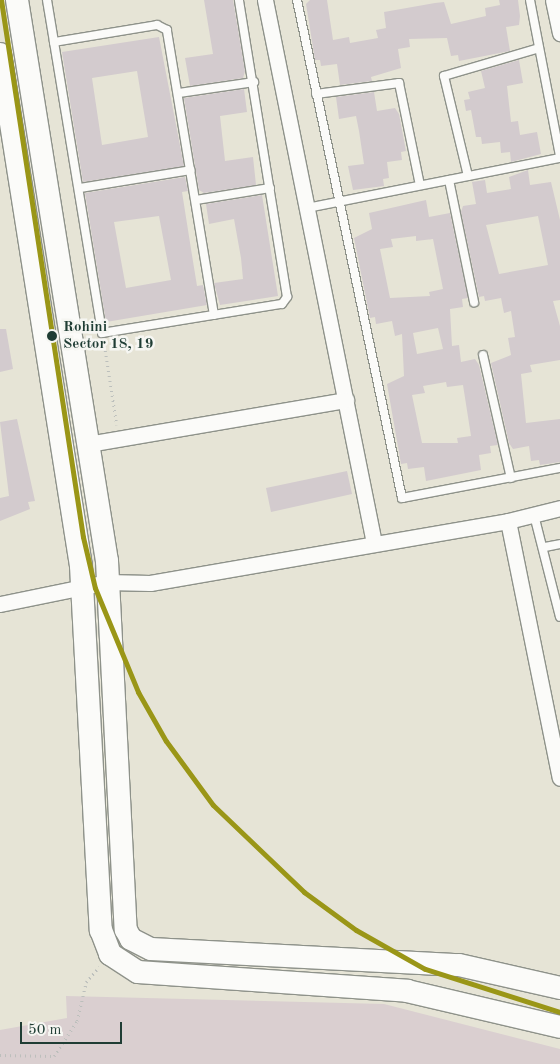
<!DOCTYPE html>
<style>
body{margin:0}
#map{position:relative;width:560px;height:1064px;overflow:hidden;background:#e6e4d6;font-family:"Old Standard TT",serif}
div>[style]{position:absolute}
.industrial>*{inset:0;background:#dacfd0}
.building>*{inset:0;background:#d3cbce}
.path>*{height:2.5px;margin-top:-1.25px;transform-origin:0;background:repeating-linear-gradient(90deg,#bcbfbc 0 1px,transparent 0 5px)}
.roads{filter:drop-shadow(1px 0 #8e928a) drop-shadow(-1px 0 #8e928a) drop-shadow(0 1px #8e928a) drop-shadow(0 -1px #8e928a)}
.lane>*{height:8px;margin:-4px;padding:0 4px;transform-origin:4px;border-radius:4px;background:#fbfbf9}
.street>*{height:15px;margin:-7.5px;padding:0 7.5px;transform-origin:7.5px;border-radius:7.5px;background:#fbfbf9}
.secondary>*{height:22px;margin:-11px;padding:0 11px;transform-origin:11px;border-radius:11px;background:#fbfbf9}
.metro-1>*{height:5px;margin:-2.5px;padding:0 2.5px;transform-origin:2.5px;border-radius:2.5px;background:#9a9617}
.dots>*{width:14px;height:14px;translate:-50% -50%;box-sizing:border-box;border:2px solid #f6f6f2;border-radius:50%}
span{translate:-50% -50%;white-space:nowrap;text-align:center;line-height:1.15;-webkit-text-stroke:5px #f6f6f2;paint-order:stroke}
.stop-label{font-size:15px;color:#1f3d34;font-weight:700}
.left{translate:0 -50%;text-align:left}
.scale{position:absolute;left:20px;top:1022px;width:102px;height:22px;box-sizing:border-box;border:2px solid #1f3d34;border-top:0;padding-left:6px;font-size:15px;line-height:18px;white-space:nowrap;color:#1f3d34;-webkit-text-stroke:4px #f6f6f2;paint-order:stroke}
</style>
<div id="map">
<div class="industrial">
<div style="clip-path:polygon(66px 996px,384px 1004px,560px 1049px,560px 1064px,0 1064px,0 1030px,67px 1018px)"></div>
</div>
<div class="building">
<div style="clip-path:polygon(204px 0,233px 0,245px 71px,243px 78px,190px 86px,185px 58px,213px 54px)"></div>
<div style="clip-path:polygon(310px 0,327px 0,333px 40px,349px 37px,350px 43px,378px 38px,376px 30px,386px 28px,384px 12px,435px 3px,444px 2px,451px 24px,486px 16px,485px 8px,500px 5px,499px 0,518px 0,520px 16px,519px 25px,506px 27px,510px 51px,459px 61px,458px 55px,451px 56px,447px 38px,409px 39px,410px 47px,398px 49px,401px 68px,371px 77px,372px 81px,340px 85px,337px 64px,321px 66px,320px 60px,315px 60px,306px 4px)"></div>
<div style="clip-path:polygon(evenodd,159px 37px,184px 166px,83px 182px,62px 52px,159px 37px,137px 71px,148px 137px,102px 145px,92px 78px,137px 71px)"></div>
<div style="clip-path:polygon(519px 60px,523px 83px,507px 86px,511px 122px,518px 121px,520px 135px,537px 132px,541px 154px,511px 162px,510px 152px,501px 153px,500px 142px,482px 144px,481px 137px,476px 137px,471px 110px,466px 111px,464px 100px,470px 99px,468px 92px,485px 88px,481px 71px)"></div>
<div style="clip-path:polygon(244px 89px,247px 112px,220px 116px,225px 161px,253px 157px,256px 185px,204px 193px,199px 190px,184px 98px)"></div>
<div style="clip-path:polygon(374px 92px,377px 111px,395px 108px,399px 114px,406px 151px,401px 152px,402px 160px,387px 162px,389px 178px,383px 179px,384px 186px,353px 190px,348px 166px,364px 164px,359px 131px,356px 116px,339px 119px,336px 97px)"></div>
<div style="clip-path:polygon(evenodd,528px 170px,530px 185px,551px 182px,560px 220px,560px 300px,553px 301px,560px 326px,560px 360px,530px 365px,532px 372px,521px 374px,526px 423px,560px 419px,560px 462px,540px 465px,539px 460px,531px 461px,529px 446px,513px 449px,509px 443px,491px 363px,511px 355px,508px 338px,515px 337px,511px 311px,504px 313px,501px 298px,485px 301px,484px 296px,479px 297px,461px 212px,463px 206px,476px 204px,472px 182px,485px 180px,487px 193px,511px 189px,509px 177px,528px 170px,538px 216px,548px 265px,499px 274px,486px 225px,538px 216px)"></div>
<div style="clip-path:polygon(evenodd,185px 177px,188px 191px,182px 192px,191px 249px,197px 286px,203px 285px,207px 305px,106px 322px,85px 193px,185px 177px,159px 216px,171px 280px,126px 288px,114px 222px,159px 216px)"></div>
<div style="clip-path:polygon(262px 195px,278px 296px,220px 305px,214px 283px,243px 279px,241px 258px,234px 219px,209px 224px,206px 204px)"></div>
<div style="clip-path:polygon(evenodd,426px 200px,429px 217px,450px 213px,468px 298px,462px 299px,463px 307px,450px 309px,452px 346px,459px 345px,461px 362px,475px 359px,479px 365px,498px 445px,490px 446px,491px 453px,479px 455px,481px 470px,426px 481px,424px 467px,408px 469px,407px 463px,401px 464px,387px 384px,404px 376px,402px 334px,395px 336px,392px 321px,376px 324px,375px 317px,370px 318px,354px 238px,372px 229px,369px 213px,426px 200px,416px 236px,416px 241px,433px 239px,443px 289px,429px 292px,430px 296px,390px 298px,380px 249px,393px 247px,391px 239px,416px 236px,426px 200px,438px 328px,443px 349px,417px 354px,413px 333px,438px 328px,426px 200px,446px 382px,447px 387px,463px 385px,471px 436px,457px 438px,458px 443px,422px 443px,412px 395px,425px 393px,423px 386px,446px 382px)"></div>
<div style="clip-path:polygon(0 329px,6px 329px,13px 369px,0 372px)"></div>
<div style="clip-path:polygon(17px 419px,35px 501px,28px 502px,30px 509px,0 521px,0 498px,9px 496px,0 422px)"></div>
<div style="clip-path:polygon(347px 471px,352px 494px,271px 512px,266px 488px)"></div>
</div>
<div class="path">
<div style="left:104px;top:341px;width:85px;rotate:81.2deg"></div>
<div style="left:0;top:1055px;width:54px;rotate:1.1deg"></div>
<div style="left:54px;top:1056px;width:42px;rotate:-56.7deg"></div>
<div style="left:77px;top:1021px;width:40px;rotate:-77deg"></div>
<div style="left:86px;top:982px;width:20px;rotate:-49deg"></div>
</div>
<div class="roads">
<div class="lane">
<div style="left:47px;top:0;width:43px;rotate:80.5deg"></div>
<div style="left:297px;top:0;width:509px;rotate:78.09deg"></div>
<div style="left:402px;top:498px;width:161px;rotate:-10.8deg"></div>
<div style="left:530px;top:0;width:159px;rotate:79.1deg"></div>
<div style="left:179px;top:93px;width:76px;rotate:-8.3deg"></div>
<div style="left:316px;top:94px;width:84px;rotate:-7.5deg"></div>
<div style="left:399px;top:83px;width:104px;rotate:78.4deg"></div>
<div style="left:468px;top:176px;width:103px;rotate:-103.5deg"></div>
<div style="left:444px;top:76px;width:99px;rotate:-16.4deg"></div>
<div style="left:449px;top:180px;width:125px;rotate:78.4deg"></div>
<div style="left:80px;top:188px;width:112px;rotate:-9.2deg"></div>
<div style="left:196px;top:200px;width:75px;rotate:-9.2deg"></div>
<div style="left:307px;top:208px;width:258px;rotate:-11.2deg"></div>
<div style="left:214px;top:315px;width:289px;rotate:-99.4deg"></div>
<div style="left:167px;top:30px;width:11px;rotate:-153deg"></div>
<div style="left:157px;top:25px;width:104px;rotate:170.6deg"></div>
<div style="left:54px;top:42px;width:295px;rotate:80.6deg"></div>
<div style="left:102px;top:333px;width:182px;rotate:-9.2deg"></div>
<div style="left:282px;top:304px;width:9px;rotate:-54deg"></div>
<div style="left:287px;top:297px;width:301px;rotate:-99.2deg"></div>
<div style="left:483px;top:355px;width:126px;rotate:77.2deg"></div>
<div style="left:534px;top:515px;width:105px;rotate:75.7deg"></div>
<div style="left:545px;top:547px;width:15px;rotate:-11deg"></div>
</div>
<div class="street">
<div style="left:265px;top:0;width:554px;rotate:78.65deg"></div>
<div style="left:553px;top:0;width:34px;rotate:78deg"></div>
<div style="left:88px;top:444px;width:262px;rotate:-9.7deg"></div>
<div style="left:508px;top:521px;width:262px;rotate:78.6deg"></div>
<div style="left:0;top:604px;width:109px;rotate:-11.6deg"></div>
<div style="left:107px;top:582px;width:43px;rotate:1.3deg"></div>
<div style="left:150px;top:583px;width:363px;rotate:-9.8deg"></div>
<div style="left:508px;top:521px;width:54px;rotate:-14deg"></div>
</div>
<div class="secondary">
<div style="left:17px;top:0;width:568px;rotate:80.89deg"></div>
<div style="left:107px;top:561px;width:369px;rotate:87.1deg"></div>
<div style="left:126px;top:930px;width:10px;rotate:61deg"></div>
<div style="left:131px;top:939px;width:22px;rotate:27deg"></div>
<div style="left:151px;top:949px;width:308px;rotate:3deg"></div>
<div style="left:459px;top:965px;width:104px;rotate:12.8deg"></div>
<div style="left:0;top:54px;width:518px;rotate:81.01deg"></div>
<div style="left:81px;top:566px;width:365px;rotate:86.9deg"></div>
<div style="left:101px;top:930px;width:26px;rotate:69deg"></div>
<div style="left:110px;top:954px;width:33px;rotate:33deg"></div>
<div style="left:138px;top:972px;width:270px;rotate:4deg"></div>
<div style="left:407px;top:991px;width:157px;rotate:13.2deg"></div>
</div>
</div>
<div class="metro-1">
<div style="left:1px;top:0;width:543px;rotate:81.32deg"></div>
<div style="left:83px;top:537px;width:52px;rotate:76.8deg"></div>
<div style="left:95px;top:588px;width:113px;rotate:67.5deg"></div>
<div style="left:138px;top:692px;width:56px;rotate:60.3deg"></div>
<div style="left:166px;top:741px;width:79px;rotate:53.7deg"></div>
<div style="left:213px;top:805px;width:126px;rotate:43.7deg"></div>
<div style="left:304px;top:892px;width:64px;rotate:36.2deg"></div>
<div style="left:356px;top:930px;width:79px;rotate:29.5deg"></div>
<div style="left:425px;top:969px;width:142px;rotate:17.7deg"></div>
</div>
<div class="dots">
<div style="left:52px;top:336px;background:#1f3d34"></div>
</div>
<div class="stop-label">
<span class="left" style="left:63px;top:336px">Rohini<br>Sector 18, 19</span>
</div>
<div class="scale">50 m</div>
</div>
